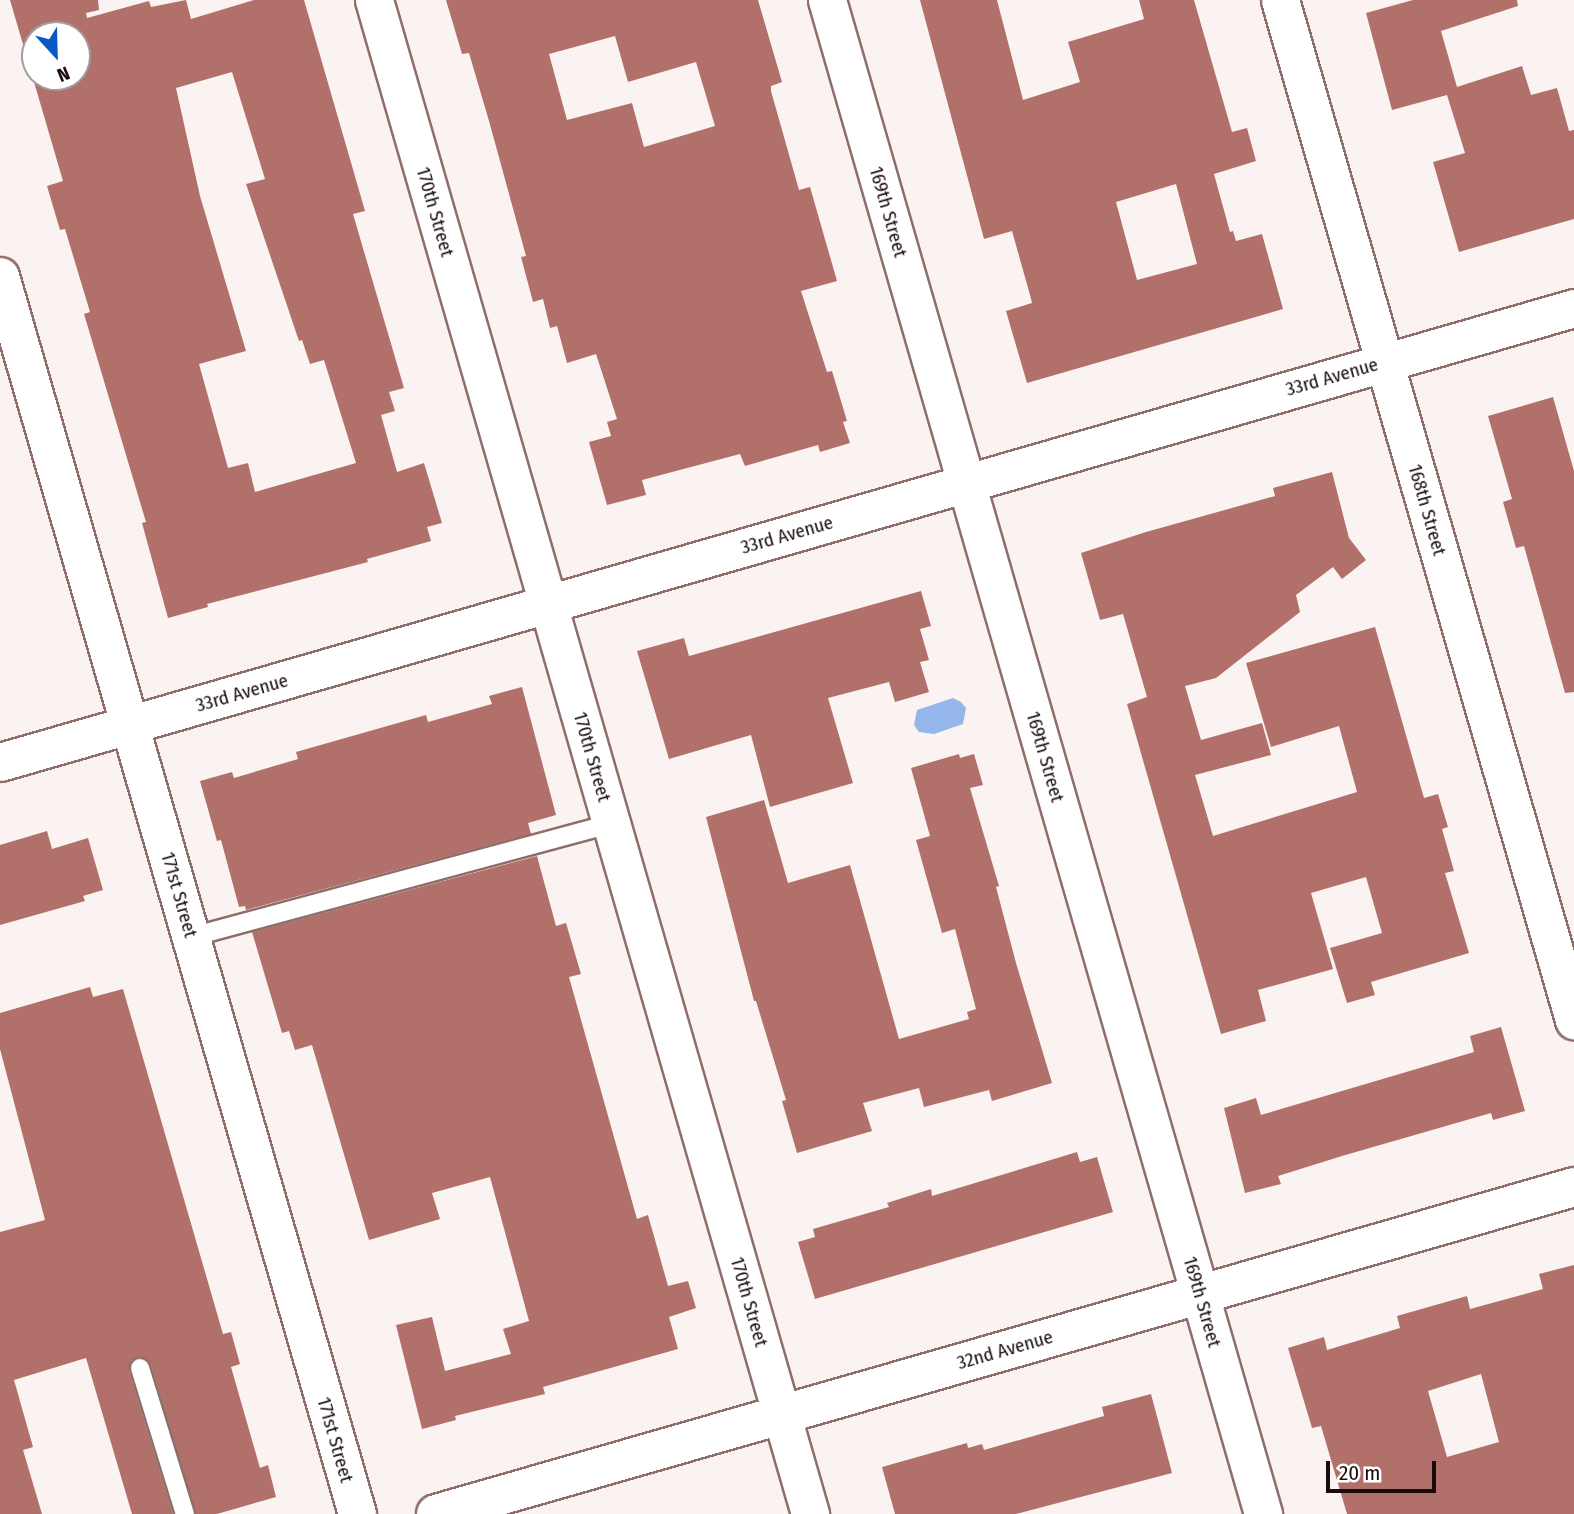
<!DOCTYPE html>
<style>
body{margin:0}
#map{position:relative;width:1574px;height:1514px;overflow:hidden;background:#fbf3f2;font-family:"Fira Sans Condensed",sans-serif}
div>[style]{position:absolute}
.water>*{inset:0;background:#94b6eb}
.building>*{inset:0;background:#b17069}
.roads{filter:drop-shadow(2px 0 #8f6d6a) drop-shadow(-2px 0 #8f6d6a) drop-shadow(0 2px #8f6d6a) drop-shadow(0 -2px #8f6d6a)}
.lane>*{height:18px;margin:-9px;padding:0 9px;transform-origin:9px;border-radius:9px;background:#fff}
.street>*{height:37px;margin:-18.5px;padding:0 18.5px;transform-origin:18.5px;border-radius:18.5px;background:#fff}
.secondary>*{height:38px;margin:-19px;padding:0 19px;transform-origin:19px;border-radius:19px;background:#fff}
span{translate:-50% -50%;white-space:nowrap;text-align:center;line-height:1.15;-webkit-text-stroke:5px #fff;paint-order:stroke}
.street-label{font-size:19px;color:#190c0b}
.north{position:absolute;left:21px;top:21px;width:70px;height:70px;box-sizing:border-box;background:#fff;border:2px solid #a39e9d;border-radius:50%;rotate:158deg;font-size:19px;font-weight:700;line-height:28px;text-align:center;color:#190c0b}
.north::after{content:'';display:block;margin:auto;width:24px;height:32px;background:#0859c3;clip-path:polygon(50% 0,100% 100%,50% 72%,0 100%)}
.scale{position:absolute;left:1326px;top:1461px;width:110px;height:32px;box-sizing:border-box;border:4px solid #190c0b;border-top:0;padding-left:9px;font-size:21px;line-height:24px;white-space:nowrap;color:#190c0b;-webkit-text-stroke:5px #fff;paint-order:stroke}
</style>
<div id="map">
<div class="water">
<div style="clip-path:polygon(953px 698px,961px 702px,966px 708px,963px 724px,934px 734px,919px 732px,914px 725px,917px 710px)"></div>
</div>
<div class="building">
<div style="clip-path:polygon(evenodd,10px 0,98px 0,99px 10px,86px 13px,87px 18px,149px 1px,151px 7px,186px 0,191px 19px,254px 0,304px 0,365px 211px,353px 214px,404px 388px,389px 392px,395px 411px,381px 415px,397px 472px,424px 463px,442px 523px,427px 527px,431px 541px,367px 559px,368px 562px,207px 604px,208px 607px,168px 618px,142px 523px,146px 522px,84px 314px,90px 312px,65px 229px,60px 230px,47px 186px,63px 181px,10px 0,35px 35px,77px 35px,77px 77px,35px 77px,35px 35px,10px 0,232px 72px,265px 179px,246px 184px,299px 341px,302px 340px,310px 364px,324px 360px,356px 463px,255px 492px,248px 463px,228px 468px,199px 364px,246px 351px,200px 196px,176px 88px,232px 72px)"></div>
<div style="clip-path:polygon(evenodd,446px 0,758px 0,782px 82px,771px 86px,771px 91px,799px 190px,810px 187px,837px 281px,801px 291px,827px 372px,832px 371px,847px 421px,843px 422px,850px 443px,820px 452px,818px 445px,745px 466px,740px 454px,642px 480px,646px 495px,607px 505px,589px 442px,611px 436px,607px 422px,617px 419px,596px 354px,567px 363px,557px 326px,550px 328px,543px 299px,533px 302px,521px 257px,526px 256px,489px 121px,469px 53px,462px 54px,446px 0,615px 36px,628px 82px,696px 62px,715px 126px,644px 147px,632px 103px,567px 120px,549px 54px,615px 36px)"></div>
<div style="clip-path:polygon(evenodd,920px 0,997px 0,1023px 100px,1080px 82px,1068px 42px,1144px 19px,1139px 0,1194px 0,1232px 132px,1247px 128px,1256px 161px,1214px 174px,1230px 232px,1233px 231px,1236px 241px,1262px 234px,1283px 309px,1027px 383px,1006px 311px,1032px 303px,1030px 295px,1012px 231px,984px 239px,920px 0,1176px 184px,1197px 264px,1137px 280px,1116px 202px,1176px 184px)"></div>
<div style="clip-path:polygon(1413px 0,1517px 0,1518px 6px,1441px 31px,1457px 87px,1522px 66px,1531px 95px,1557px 88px,1569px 131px,1574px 130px,1574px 219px,1459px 252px,1433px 162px,1465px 153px,1447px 95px,1392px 110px,1366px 13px)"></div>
<div style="clip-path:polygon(1553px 397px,1574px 471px,1574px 692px,1565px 693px,1524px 546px,1516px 548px,1503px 502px,1512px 499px,1488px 416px)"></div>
<div style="clip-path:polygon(1332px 472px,1349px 538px,1366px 560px,1342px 579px,1333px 567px,1296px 595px,1300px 612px,1216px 678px,1185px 686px,1201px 740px,1262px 723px,1271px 755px,1195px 775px,1213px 836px,1357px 792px,1339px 726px,1271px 747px,1246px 663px,1375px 627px,1424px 798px,1438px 794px,1448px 827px,1442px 829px,1454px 871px,1445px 873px,1469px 953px,1371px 982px,1375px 995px,1347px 1003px,1330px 948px,1382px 933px,1366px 877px,1311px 893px,1333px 969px,1258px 990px,1266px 1021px,1221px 1034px,1127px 704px,1147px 697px,1123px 614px,1100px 620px,1081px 553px,1146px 532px,1275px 496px,1273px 488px)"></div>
<div style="clip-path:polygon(921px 591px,931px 626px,920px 629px,929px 660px,920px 662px,929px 692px,895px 702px,889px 682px,828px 698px,853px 783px,770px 807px,751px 735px,669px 759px,637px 651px,684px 638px,689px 656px)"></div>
<div style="clip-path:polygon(522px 687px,556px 815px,528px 823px,531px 834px,246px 910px,245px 906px,239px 907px,221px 840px,217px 841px,200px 781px,232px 772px,234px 778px,298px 759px,296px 752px,426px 715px,428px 722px,492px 704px,489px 696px)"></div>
<div style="clip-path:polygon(959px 754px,960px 758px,974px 754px,983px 785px,970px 788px,999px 886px,996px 887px,1016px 963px,1052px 1083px,992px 1101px,989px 1090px,924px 1107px,919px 1088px,863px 1103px,872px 1131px,797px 1153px,782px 1101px,786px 1100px,756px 1001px,754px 1001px,706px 817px,764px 800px,788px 883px,850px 865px,899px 1039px,969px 1019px,967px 1012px,976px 1009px,955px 929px,942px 933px,916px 840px,930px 836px,911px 768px)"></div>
<div style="clip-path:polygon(47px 831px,52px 849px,88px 838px,103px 890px,83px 896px,85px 901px,0 925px,0 845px)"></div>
<div style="clip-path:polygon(537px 856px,556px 926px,566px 923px,581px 974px,569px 977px,637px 1219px,648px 1215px,668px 1286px,688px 1281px,696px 1308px,669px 1317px,678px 1349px,543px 1387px,545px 1394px,455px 1416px,456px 1420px,422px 1429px,396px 1325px,432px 1317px,445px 1371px,511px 1354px,503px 1329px,529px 1321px,490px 1177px,432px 1193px,440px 1219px,369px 1240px,312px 1045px,295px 1050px,289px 1031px,282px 1033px,252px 932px)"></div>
<div style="clip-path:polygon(90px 987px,93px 997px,123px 989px,223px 1334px,231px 1332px,240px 1364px,231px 1367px,260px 1468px,268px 1465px,276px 1497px,217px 1514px,196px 1514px,151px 1365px,147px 1359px,137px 1357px,131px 1361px,129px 1371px,173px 1514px,132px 1514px,86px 1358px,14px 1380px,33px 1447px,23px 1450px,42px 1514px,0 1514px,0 1232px,45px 1220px,0 1049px,0 1013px)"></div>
<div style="clip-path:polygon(1501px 1027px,1525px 1111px,1493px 1120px,1491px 1113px,1342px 1156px,1278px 1176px,1281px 1184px,1245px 1193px,1224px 1108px,1256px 1098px,1261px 1115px,1474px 1052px,1470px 1036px)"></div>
<div style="clip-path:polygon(1077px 1152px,1080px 1162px,1097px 1157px,1113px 1212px,815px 1299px,798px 1242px,815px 1237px,813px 1229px,889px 1207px,887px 1203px,931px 1189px,932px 1196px)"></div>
<div style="clip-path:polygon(evenodd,1574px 1265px,1574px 1514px,1347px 1514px,1321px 1426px,1312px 1428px,1288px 1348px,1324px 1337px,1327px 1350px,1400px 1328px,1397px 1316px,1467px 1296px,1470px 1309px,1543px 1289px,1539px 1274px,1574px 1265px,1481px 1374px,1499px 1442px,1447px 1457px,1428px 1391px,1481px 1374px)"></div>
<div style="clip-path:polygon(1151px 1394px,1172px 1473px,1016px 1514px,895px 1514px,882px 1467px,967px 1443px,968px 1448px,982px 1444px,984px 1450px,1104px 1416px,1102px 1407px)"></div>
</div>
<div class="roads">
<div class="lane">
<div style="left:191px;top:937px;width:435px;rotate:-15.1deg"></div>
<div style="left:140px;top:1368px;width:153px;rotate:72.9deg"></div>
</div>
<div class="street">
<div style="left:374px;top:0;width:1576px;rotate:73.93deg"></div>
<div style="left:827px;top:0;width:1576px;rotate:73.93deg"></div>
<div style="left:1280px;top:0;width:1062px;rotate:73.92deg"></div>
<div style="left:0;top:276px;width:1288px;rotate:73.91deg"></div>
<div style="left:0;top:762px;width:1638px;rotate:-16.09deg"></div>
</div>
<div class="secondary">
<div style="left:436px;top:1514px;width:1184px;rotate:-16.03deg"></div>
</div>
</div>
<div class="street-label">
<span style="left:435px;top:212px;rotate:74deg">170th Street</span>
<span style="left:888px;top:212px;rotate:74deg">169th Street</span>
<span style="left:1332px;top:377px;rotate:-16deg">33rd Avenue</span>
<span style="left:1427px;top:510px;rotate:74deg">168th Street</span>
<span style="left:787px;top:535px;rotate:-16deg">33rd Avenue</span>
<span style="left:242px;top:693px;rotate:-16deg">33rd Avenue</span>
<span style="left:592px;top:757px;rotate:74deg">170th Street</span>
<span style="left:1045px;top:757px;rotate:74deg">169th Street</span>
<span style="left:179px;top:895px;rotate:74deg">171st Street</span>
<span style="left:749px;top:1302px;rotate:74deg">170th Street</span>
<span style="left:1202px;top:1302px;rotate:74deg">169th Street</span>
<span style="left:1005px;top:1350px;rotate:-16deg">32nd Avenue</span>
<span style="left:335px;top:1440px;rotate:74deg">171st Street</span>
</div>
<div class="north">N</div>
<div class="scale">20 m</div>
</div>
